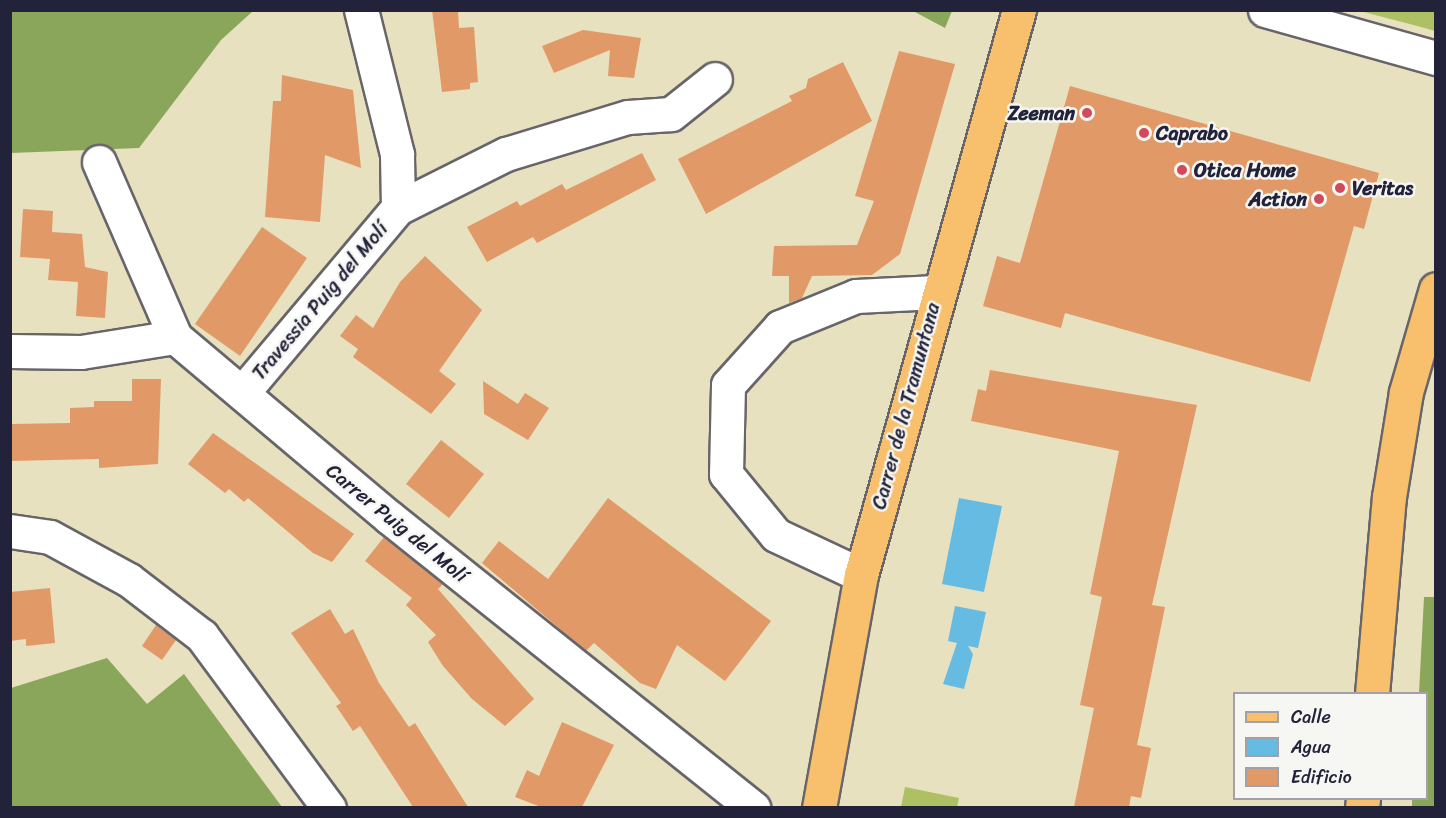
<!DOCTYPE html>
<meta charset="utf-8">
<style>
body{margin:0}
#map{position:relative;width:1446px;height:818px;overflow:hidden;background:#e8e1c0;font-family:Sriracha,sans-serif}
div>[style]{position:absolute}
.green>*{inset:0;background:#aec064}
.forest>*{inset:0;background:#8aa65a}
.water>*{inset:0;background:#65bbe2}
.building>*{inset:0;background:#e29968}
.roads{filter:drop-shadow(2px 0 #67656a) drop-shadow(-2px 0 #67656a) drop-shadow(0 2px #67656a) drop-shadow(0 -2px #67656a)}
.minor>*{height:33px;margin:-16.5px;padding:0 16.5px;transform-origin:16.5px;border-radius:16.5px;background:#fff}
.major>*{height:33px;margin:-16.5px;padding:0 16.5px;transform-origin:16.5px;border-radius:16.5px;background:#f8bf6c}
.dots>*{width:16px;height:16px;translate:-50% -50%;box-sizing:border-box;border:3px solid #f6f6f2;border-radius:50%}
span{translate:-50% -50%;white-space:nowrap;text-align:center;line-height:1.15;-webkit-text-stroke:5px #f6f6f2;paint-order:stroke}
.poi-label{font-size:20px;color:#22223b;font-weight:700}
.right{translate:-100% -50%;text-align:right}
.left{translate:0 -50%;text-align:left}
.street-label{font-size:20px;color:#22223b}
.frame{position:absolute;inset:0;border:12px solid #22223b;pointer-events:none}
.legend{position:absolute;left:1233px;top:692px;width:195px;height:108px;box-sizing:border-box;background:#f6f6f2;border:2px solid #a1a1a9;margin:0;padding:8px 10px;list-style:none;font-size:18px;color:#22223b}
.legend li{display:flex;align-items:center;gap:12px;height:30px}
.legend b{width:30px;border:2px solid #a1a1a9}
</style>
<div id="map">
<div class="green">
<div style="clip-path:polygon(1360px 11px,1435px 11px,1435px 31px,1421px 27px)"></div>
<div style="clip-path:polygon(905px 787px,959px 798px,957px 807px,901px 807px)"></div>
</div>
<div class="forest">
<div style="clip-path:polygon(10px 11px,253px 11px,221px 40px,139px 148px,11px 153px)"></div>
<div style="clip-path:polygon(913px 11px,952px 11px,945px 28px)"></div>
<div style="clip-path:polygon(1424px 597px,1435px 597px,1435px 807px,1412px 807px,1412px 799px,1426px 798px,1426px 694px,1419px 693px)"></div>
<div style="clip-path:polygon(107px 658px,147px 704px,184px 674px,282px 807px,11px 807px,11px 688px)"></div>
</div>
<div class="water">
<div style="clip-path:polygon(959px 498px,1002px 506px,984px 592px,942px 584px)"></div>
<div style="clip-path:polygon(955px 606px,986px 612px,978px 648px,968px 646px,973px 654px,964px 689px,943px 684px,957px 643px,948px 641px)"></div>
</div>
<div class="building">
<div style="clip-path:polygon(432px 10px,458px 10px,459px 28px,474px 27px,478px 82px,470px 83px,470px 89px,442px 92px)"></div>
<div style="clip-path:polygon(583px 30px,641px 38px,634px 78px,608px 76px,610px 50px,554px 73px,542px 46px)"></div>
<div style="clip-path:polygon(899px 51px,955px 64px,900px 254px,872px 275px,812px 276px,802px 298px,789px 303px,789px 276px,772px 276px,774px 246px,857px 245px,874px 201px,855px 196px)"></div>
<div style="clip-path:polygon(843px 62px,872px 121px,706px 214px,678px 159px,792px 101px,789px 96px,806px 88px,808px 79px)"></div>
<div style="clip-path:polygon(282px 75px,353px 90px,361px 168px,325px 155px,320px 222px,265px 217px,273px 101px,281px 101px)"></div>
<div style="clip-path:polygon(1070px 86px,1379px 173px,1364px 229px,1354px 226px,1310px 382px,1065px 313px,1061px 328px,983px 306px,997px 256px,1020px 263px)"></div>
<div style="clip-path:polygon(642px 153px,656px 180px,537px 243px,533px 237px,487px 262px,467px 227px,517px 201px,520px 206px,562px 184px,566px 190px)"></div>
<div style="clip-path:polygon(23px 209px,53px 211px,52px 232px,82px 234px,85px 267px,108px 272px,105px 318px,76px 316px,78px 282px,48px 280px,50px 259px,20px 257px)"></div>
<div style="clip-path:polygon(262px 227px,307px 258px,240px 356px,195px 324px)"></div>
<div style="clip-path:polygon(425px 256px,482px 310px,439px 371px,456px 384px,431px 414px,353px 357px,358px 349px,340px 336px,356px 315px,373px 328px,400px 282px)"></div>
<div style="clip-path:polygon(990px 370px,1197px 405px,1152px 605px,1165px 607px,1137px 745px,1151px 748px,1141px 798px,1131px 796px,1129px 807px,1074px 807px,1094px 708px,1080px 705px,1102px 597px,1090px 594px,1119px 451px,971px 421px,978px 389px,986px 391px)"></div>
<div style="clip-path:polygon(132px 379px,161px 379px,158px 464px,99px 468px,99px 459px,10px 461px,10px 424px,70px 423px,70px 408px,94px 407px,94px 401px,132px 401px)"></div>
<div style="clip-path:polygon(483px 381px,518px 404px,525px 393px,549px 408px,528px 440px,484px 414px)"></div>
<div style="clip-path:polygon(213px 433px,354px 534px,332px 562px,313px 553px,248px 498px,244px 502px,229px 489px,225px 493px,188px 464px)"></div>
<div style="clip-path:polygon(441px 440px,484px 474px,449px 518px,406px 484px)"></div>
<div style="clip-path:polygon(608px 498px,771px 621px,725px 681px,677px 645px,656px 689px,640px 683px,594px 643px,586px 651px,482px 563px,499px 541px,548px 579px)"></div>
<div style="clip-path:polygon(384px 537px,443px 584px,438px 589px,534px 699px,505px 726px,472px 699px,443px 666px,428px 642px,436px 635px,406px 605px,412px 598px,365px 561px)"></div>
<div style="clip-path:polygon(50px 588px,55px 643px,26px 646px,26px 639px,10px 641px,10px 592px)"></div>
<div style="clip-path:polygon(330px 609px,345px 634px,353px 629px,379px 683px,409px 727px,415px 723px,468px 807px,413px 807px,360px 726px,353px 731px,336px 706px,341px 703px,291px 633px)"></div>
<div style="clip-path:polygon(156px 625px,176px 640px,162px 660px,142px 646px)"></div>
<div style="clip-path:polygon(562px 722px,614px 745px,582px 807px,541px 807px,515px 797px,527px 770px,539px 776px)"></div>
</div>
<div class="roads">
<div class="minor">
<div style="left:1265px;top:10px;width:178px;rotate:15.7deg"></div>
<div style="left:99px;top:162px;width:191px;rotate:66.5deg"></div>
<div style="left:398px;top:208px;width:121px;rotate:-26.6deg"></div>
<div style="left:506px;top:154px;width:127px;rotate:-16.9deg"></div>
<div style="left:628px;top:117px;width:43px;rotate:-4deg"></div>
<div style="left:671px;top:114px;width:56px;rotate:-38.5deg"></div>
<div style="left:10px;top:351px;width:71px;rotate:0.8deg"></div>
<div style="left:81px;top:352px;width:95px;rotate:-9.1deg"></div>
<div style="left:175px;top:337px;width:281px;rotate:40.1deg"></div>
<div style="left:390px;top:518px;width:465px;rotate:38.6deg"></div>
<div style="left:242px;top:393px;width:242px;rotate:-49.9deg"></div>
<div style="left:398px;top:208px;width:54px;rotate:-91.1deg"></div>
<div style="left:397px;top:154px;width:148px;rotate:-104deg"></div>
<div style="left:10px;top:531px;width:40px;rotate:8.5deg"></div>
<div style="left:50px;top:537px;width:90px;rotate:28.6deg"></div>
<div style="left:129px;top:580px;width:92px;rotate:37.5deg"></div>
<div style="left:202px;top:636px;width:214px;rotate:53.6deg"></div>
<div style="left:861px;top:575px;width:94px;rotate:-154.8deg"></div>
<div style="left:776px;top:535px;width:79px;rotate:-129.3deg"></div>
<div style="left:726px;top:474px;width:89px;rotate:-88.7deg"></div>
<div style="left:728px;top:385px;width:78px;rotate:-48.1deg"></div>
<div style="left:780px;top:327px;width:82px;rotate:-22.2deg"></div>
<div style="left:856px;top:296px;width:80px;rotate:-2.9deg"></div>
</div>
<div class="major">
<div style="left:1372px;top:694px;width:198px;rotate:-85.1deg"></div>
<div style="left:1389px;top:497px;width:106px;rotate:-80.8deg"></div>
<div style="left:1406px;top:392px;width:107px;rotate:-73.8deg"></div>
<div style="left:819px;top:808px;width:237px;rotate:-79.8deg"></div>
<div style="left:861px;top:575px;width:587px;rotate:-74.38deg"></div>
<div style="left:1362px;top:808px;width:10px;rotate:-84deg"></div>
</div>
</div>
<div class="dots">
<div style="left:1087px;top:113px;background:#d1495b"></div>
<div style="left:1144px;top:133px;background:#d1495b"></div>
<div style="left:1182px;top:170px;background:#d1495b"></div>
<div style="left:1340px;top:188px;background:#d1495b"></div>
<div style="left:1319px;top:199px;background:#d1495b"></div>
</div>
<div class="poi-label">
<span class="right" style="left:1075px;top:113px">Zeeman</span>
<span class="left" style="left:1156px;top:133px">Caprabo</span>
<span class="left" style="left:1194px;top:170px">Otica Home</span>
<span class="left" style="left:1352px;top:188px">Veritas</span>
<span class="right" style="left:1307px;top:199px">Action</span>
</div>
<div class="street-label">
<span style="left:320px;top:301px;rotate:-50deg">Travessia Puig del Molí</span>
<span style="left:906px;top:406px;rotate:-75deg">Carrer de la Tramuntana</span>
<span style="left:397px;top:523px;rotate:39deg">Carrer Puig del Molí</span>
</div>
<div class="frame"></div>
<ul class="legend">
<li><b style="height:8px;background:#f8bf6c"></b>Calle</li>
<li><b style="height:16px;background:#65bbe2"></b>Agua</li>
<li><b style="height:16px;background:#e29968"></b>Edificio</li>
</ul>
</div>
